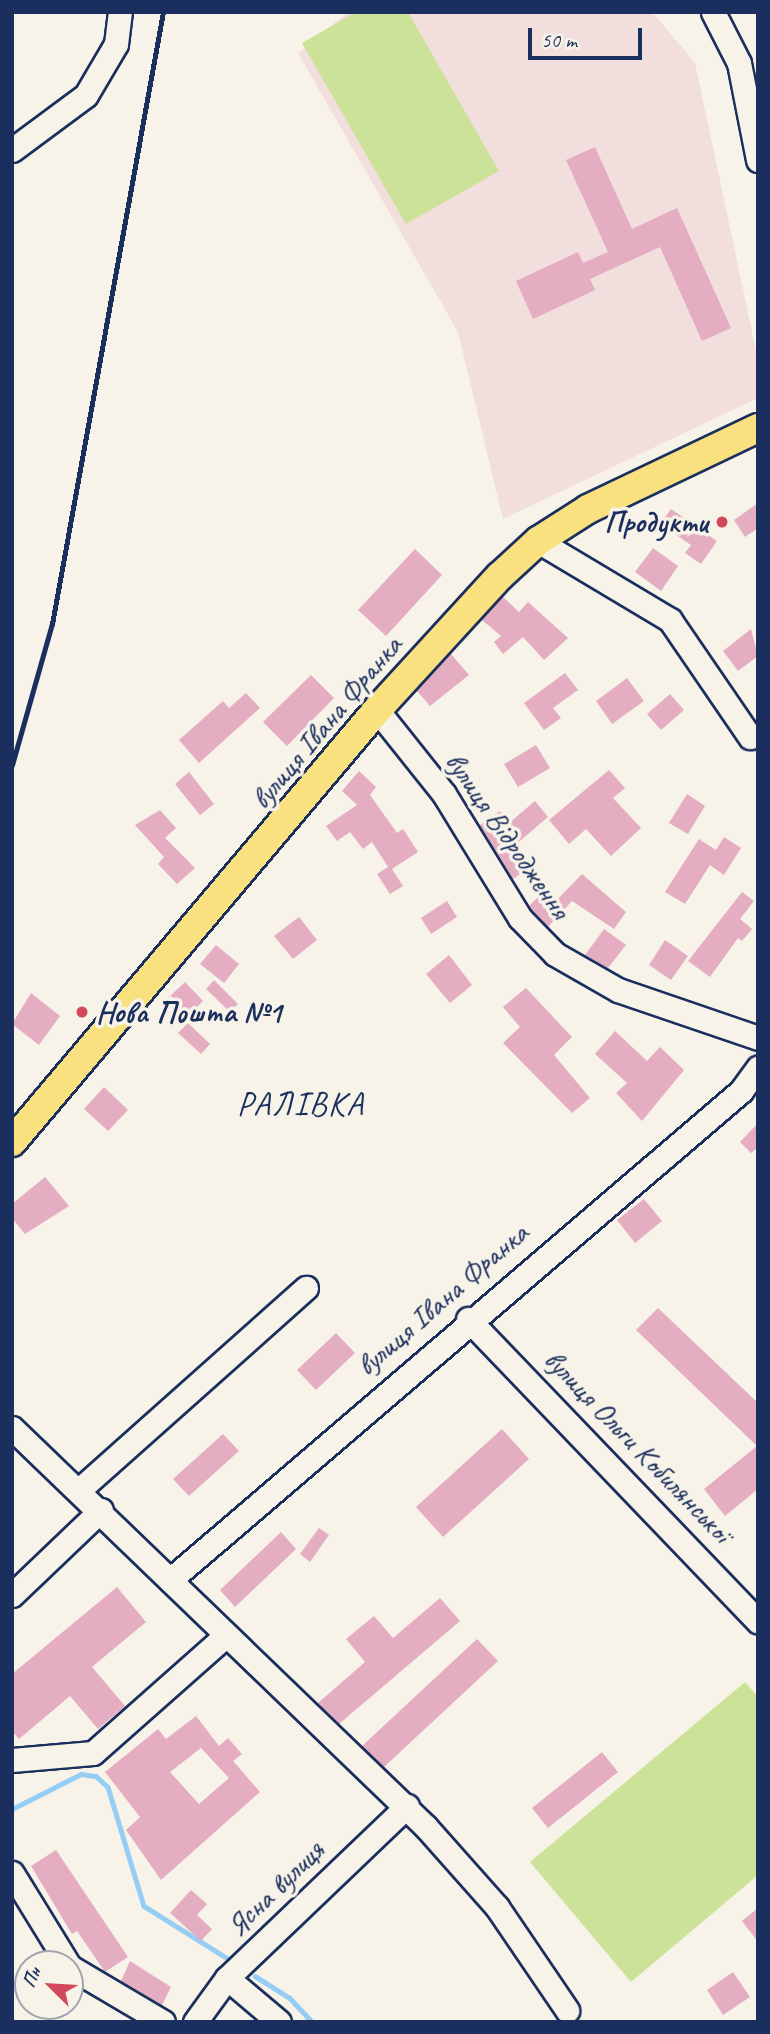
<!DOCTYPE html>
<meta charset="utf-8">
<style>
body{margin:0}
#map{position:relative;width:770px;height:2034px;overflow:hidden;background:#f7f3e8;font-family:Caveat,sans-serif}
div>[style]{position:absolute}
.built>*{inset:0;background:#f1dedd}
.green>*{inset:0;background:#cce298}
.stream>*{height:4.5px;margin:-2.25px;padding:0 2.25px;transform-origin:2.25px;border-radius:2.25px;background:#95cdf4}
.building>*{inset:0;background:#e4adc2}
.roads{filter:drop-shadow(2px 0 #1b2f5e) drop-shadow(-2px 0 #1b2f5e) drop-shadow(0 2px #1b2f5e) drop-shadow(0 -2px #1b2f5e)}
.minor>*{height:23px;margin:-11.5px;padding:0 11.5px;transform-origin:11.5px;border-radius:11.5px;background:#f7f3e8}
.major>*{height:28px;margin:-14px;padding:0 14px;transform-origin:14px;border-radius:14px;background:#fae180}
.rail>*{height:4.5px;margin:-2.25px;padding:0 2.25px;transform-origin:2.25px;border-radius:2.25px;background:#1b2f5e}
.dots>*{width:19px;height:19px;translate:-50% -50%;box-sizing:border-box;border:4px solid #f7f3e8;border-radius:50%}
span{translate:-50% -50%;white-space:nowrap;text-align:center;line-height:1.15;-webkit-text-stroke:7px #f7f3e8;paint-order:stroke}
.poi-label{font-size:30px;color:#1b2f5e;font-weight:700}
.right{translate:-100% -50%;text-align:right}
.left{translate:0 -50%;text-align:left}
.street-label{font-size:30px;color:#1b2f5e}
.quarter-label{font-size:33px;color:#1b2f5e;letter-spacing:2px}
.frame{position:absolute;inset:0;border:14px solid #1b2f5e;pointer-events:none}
.north{position:absolute;left:14px;top:1950px;width:70px;height:70px;box-sizing:border-box;background:#f7f3e8;border:2px solid #9fa5b1;border-radius:50%;rotate:294deg;font-size:19px;font-weight:700;line-height:28px;text-align:center;color:#1b2f5e}
.north::after{content:'';display:block;margin:auto;width:24px;height:32px;background:#d1495b;clip-path:polygon(50% 0,100% 100%,50% 72%,0 100%)}
.scale{position:absolute;left:528px;top:28px;width:114px;height:32px;box-sizing:border-box;border:4px solid #1b2f5e;border-top:0;padding-left:9px;font-size:21px;line-height:24px;white-space:nowrap;color:#1b2f5e;-webkit-text-stroke:5px #f7f3e8;paint-order:stroke}
</style>
<div id="map">
<div class="built">
<div style="clip-path:polygon(348px 12px,652px 12px,695px 63px,758px 360px,758px 398px,503px 519px,458px 332px,298px 53px)"></div>
</div>
<div class="green">
<div style="clip-path:polygon(356px 12px,408px 12px,499px 171px,406px 224px,302px 43px)"></div>
<div style="clip-path:polygon(745px 1682px,758px 1697px,758px 1875px,631px 1982px,530px 1862px)"></div>
</div>
<div class="stream">
<div style="left:12px;top:1809px;width:77px;rotate:-26.9deg"></div>
<div style="left:81px;top:1774px;width:15px;rotate:8deg"></div>
<div style="left:96px;top:1776px;width:16px;rotate:43deg"></div>
<div style="left:108px;top:1787px;width:124px;rotate:73.2deg"></div>
<div style="left:144px;top:1906px;width:102px;rotate:32.1deg"></div>
<div style="left:255px;top:1976px;width:41px;rotate:32.2deg"></div>
<div style="left:290px;top:1998px;width:33px;rotate:47deg"></div>
</div>
<div class="building">
<div style="clip-path:polygon(595px 147px,632px 229px,677px 208px,731px 328px,702px 341px,660px 247px,590px 279px,595px 290px,533px 319px,516px 281px,578px 252px,583px 263px,608px 252px,566px 160px)"></div>
<div style="clip-path:polygon(758px 503px,758px 528px,745px 537px,734px 520px)"></div>
<div style="clip-path:polygon(671px 509px,717px 541px,701px 564px,685px 553px,691px 545px,660px 524px)"></div>
<div style="clip-path:polygon(653px 548px,678px 566px,661px 591px,635px 572px)"></div>
<div style="clip-path:polygon(415px 549px,442px 575px,386px 636px,358px 610px)"></div>
<div style="clip-path:polygon(503px 597px,519px 612px,528px 602px,568px 638px,544px 660px,523px 637px,503px 654px,494px 642px,501px 636px,482px 620px)"></div>
<div style="clip-path:polygon(751px 629px,758px 656px,738px 671px,723px 651px)"></div>
<div style="clip-path:polygon(451px 654px,469px 675px,430px 706px,417px 691px)"></div>
<div style="clip-path:polygon(565px 673px,578px 690px,553px 708px,561px 718px,544px 730px,524px 703px)"></div>
<div style="clip-path:polygon(311px 675px,334px 698px,287px 746px,263px 722px)"></div>
<div style="clip-path:polygon(627px 678px,644px 701px,612px 724px,596px 701px)"></div>
<div style="clip-path:polygon(246px 693px,260px 708px,199px 763px,179px 740px,223px 701px,229px 708px)"></div>
<div style="clip-path:polygon(670px 694px,684px 710px,661px 730px,647px 714px)"></div>
<div style="clip-path:polygon(536px 745px,550px 768px,518px 787px,504px 764px)"></div>
<div style="clip-path:polygon(609px 770px,625px 788px,613px 798px,641px 828px,611px 856px,586px 829px,569px 844px,549px 820px)"></div>
<div style="clip-path:polygon(359px 771px,376px 787px,370px 795px,397px 833px,403px 829px,418px 852px,392px 869px,403px 886px,390px 894px,377px 874px,388px 867px,372px 842px,363px 849px,350px 832px,337px 841px,326px 826px,357px 805px,342px 791px)"></div>
<div style="clip-path:polygon(189px 772px,214px 804px,200px 815px,175px 784px)"></div>
<div style="clip-path:polygon(687px 794px,705px 806px,688px 834px,669px 823px)"></div>
<div style="clip-path:polygon(535px 801px,548px 817px,514px 846px,529px 868px,513px 879px,480px 825px,500px 811px,509px 823px)"></div>
<div style="clip-path:polygon(160px 810px,176px 828px,165px 838px,195px 868px,177px 884px,158px 864px,164px 857px,135px 825px)"></div>
<div style="clip-path:polygon(724px 837px,741px 848px,724px 875px,710px 865px,685px 904px,665px 892px,699px 839px,716px 850px)"></div>
<div style="clip-path:polygon(582px 874px,626px 912px,614px 929px,572px 901px,548px 927px,529px 906px,544px 891px,555px 902px)"></div>
<div style="clip-path:polygon(742px 892px,754px 901px,740px 919px,752px 929px,742px 941px,738px 938px,710px 977px,688px 961px)"></div>
<div style="clip-path:polygon(447px 901px,457px 917px,431px 934px,421px 918px)"></div>
<div style="clip-path:polygon(299px 917px,317px 940px,293px 959px,274px 936px)"></div>
<div style="clip-path:polygon(604px 929px,626px 945px,608px 968px,585px 955px)"></div>
<div style="clip-path:polygon(665px 940px,688px 956px,671px 980px,649px 965px)"></div>
<div style="clip-path:polygon(216px 945px,239px 964px,224px 983px,200px 964px)"></div>
<div style="clip-path:polygon(449px 955px,472px 985px,450px 1003px,426px 974px)"></div>
<div style="clip-path:polygon(214px 980px,238px 1004px,230px 1012px,206px 989px)"></div>
<div style="clip-path:polygon(185px 982px,203px 1001px,182px 1022px,163px 1003px)"></div>
<div style="clip-path:polygon(526px 988px,572px 1037px,554px 1055px,590px 1098px,572px 1113px,503px 1043px,520px 1027px,503px 1007px)"></div>
<div style="clip-path:polygon(31px 993px,60px 1016px,39px 1045px,12px 1024px)"></div>
<div style="clip-path:polygon(188px 1023px,210px 1044px,201px 1054px,178px 1033px)"></div>
<div style="clip-path:polygon(615px 1031px,647px 1061px,660px 1047px,684px 1070px,642px 1121px,616px 1093px,627px 1083px,595px 1054px)"></div>
<div style="clip-path:polygon(104px 1087px,128px 1110px,108px 1131px,84px 1109px)"></div>
<div style="clip-path:polygon(758px 1123px,758px 1147px,751px 1153px,740px 1142px)"></div>
<div style="clip-path:polygon(45px 1177px,69px 1206px,25px 1234px,12px 1218px,12px 1204px)"></div>
<div style="clip-path:polygon(644px 1199px,662px 1221px,635px 1243px,617px 1220px)"></div>
<div style="clip-path:polygon(658px 1308px,758px 1403px,758px 1489px,725px 1516px,704px 1489px,757px 1446px,636px 1330px)"></div>
<div style="clip-path:polygon(336px 1333px,355px 1353px,316px 1390px,297px 1370px)"></div>
<div style="clip-path:polygon(502px 1429px,529px 1459px,443px 1537px,416px 1507px)"></div>
<div style="clip-path:polygon(223px 1434px,239px 1451px,189px 1496px,173px 1479px)"></div>
<div style="clip-path:polygon(319px 1528px,329px 1535px,310px 1562px,300px 1554px)"></div>
<div style="clip-path:polygon(281px 1532px,296px 1549px,235px 1607px,220px 1590px)"></div>
<div style="clip-path:polygon(117px 1587px,146px 1622px,92px 1667px,125px 1706px,98px 1729px,70px 1696px,19px 1739px,12px 1731px,12px 1674px)"></div>
<div style="clip-path:polygon(440px 1598px,460px 1621px,339px 1724px,318px 1703px,365px 1662px,346px 1639px,374px 1616px,393px 1638px)"></div>
<div style="clip-path:polygon(477px 1639px,498px 1661px,384px 1767px,362px 1746px)"></div>
<div style="clip-path:polygon(evenodd,196px 1716px,219px 1746px,228px 1738px,242px 1754px,233px 1761px,260px 1792px,161px 1880px,126px 1830px,140px 1817px,105px 1772px,158px 1729px,166px 1739px,196px 1716px,201px 1748px,229px 1778px,199px 1804px,170px 1772px,201px 1748px)"></div>
<div style="clip-path:polygon(602px 1752px,618px 1772px,548px 1828px,532px 1808px)"></div>
<div style="clip-path:polygon(56px 1850px,128px 1957px,105px 1972px,77px 1931px,72px 1934px,31px 1866px)"></div>
<div style="clip-path:polygon(191px 1890px,207px 1904px,197px 1915px,212px 1929px,201px 1941px,170px 1913px)"></div>
<div style="clip-path:polygon(758px 1908px,758px 1942px,742px 1921px)"></div>
<div style="clip-path:polygon(130px 1961px,171px 1987px,162px 2005px,121px 1981px)"></div>
<div style="clip-path:polygon(733px 1972px,750px 1997px,723px 2015px,707px 1990px)"></div>
</div>
<div class="roads">
<div class="minor">
<div style="left:713px;top:12px;width:57px;rotate:63deg"></div>
<div style="left:739px;top:63px;width:99px;rotate:78.9deg"></div>
<div style="left:12px;top:150px;width:92px;rotate:-36.6deg"></div>
<div style="left:86px;top:95px;width:59px;rotate:-59.5deg"></div>
<div style="left:116px;top:44px;width:32px;rotate:-83deg"></div>
<div style="left:538px;top:541px;width:154px;rotate:30.9deg"></div>
<div style="left:670px;top:620px;width:142px;rotate:55.6deg"></div>
<div style="left:377px;top:710px;width:107px;rotate:51.4deg"></div>
<div style="left:444px;top:794px;width:145px;rotate:58.5deg"></div>
<div style="left:520px;top:918px;width:50px;rotate:45.8deg"></div>
<div style="left:555px;top:954px;width:73px;rotate:29.7deg"></div>
<div style="left:618px;top:990px;width:148px;rotate:18.9deg"></div>
<div style="left:468px;top:1319px;width:419px;rotate:46.2deg"></div>
<div style="left:12px;top:1428px;width:575px;rotate:43.94deg"></div>
<div style="left:426px;top:1827px;width:107px;rotate:48.4deg"></div>
<div style="left:497px;top:1907px;width:125px;rotate:55.8deg"></div>
<div style="left:79px;top:1490px;width:304px;rotate:-41.7deg"></div>
<div style="left:170px;top:1580px;width:752px;rotate:-40.58deg"></div>
<div style="left:741px;top:1091px;width:29px;rotate:-54deg"></div>
<div style="left:12px;top:1595px;width:123px;rotate:-43.7deg"></div>
<div style="left:12px;top:1760px;width:81px;rotate:-4.9deg"></div>
<div style="left:93px;top:1753px;width:174px;rotate:-41.5deg"></div>
<div style="left:12px;top:1873px;width:107px;rotate:58.4deg"></div>
<div style="left:70px;top:1967px;width:108px;rotate:30.6deg"></div>
<div style="left:227px;top:1978px;width:68px;rotate:40.2deg"></div>
<div style="left:195px;top:2022px;width:54px;rotate:-54deg"></div>
<div style="left:227px;top:1978px;width:249px;rotate:-43.7deg"></div>
</div>
<div class="major">
<div style="left:12px;top:1142px;width:566px;rotate:-49.81deg"></div>
<div style="left:377px;top:710px;width:182px;rotate:-47.5deg"></div>
<div style="left:500px;top:576px;width:52px;rotate:-42.6deg"></div>
<div style="left:538px;top:541px;width:59px;rotate:-32.6deg"></div>
<div style="left:588px;top:509px;width:188px;rotate:-25.5deg"></div>
</div>
</div>
<div class="rail">
<div style="left:12px;top:765px;width:147px;rotate:-74.2deg"></div>
<div style="left:52px;top:624px;width:622px;rotate:-79.72deg"></div>
</div>
<div class="dots">
<div style="left:722px;top:522px;background:#d1495b"></div>
<div style="left:82px;top:1012px;background:#d1495b"></div>
</div>
<div class="poi-label">
<span class="right" style="left:708px;top:522px">Продукти</span>
<span class="left" style="left:96px;top:1012px">Нова Пошта №1</span>
</div>
<div class="street-label">
<span style="left:326px;top:722px;rotate:-50deg">вулиця Івана Франка</span>
<span style="left:508px;top:835px;rotate:55deg">вулиця Відродження</span>
<span style="left:442px;top:1299px;rotate:-41deg">вулиця Івана Франка</span>
<span style="left:638px;top:1446px;rotate:46deg">вулиця Ольги Кобилянської</span>
<span style="left:275px;top:1888px;rotate:-44deg">Ясна вулиця</span>
</div>
<div class="quarter-label">
<span style="left:301px;top:1105px">РАЛІВКА</span>
</div>
<div class="frame"></div>
<div class="north">Пн</div>
<div class="scale">50 m</div>
</div>
